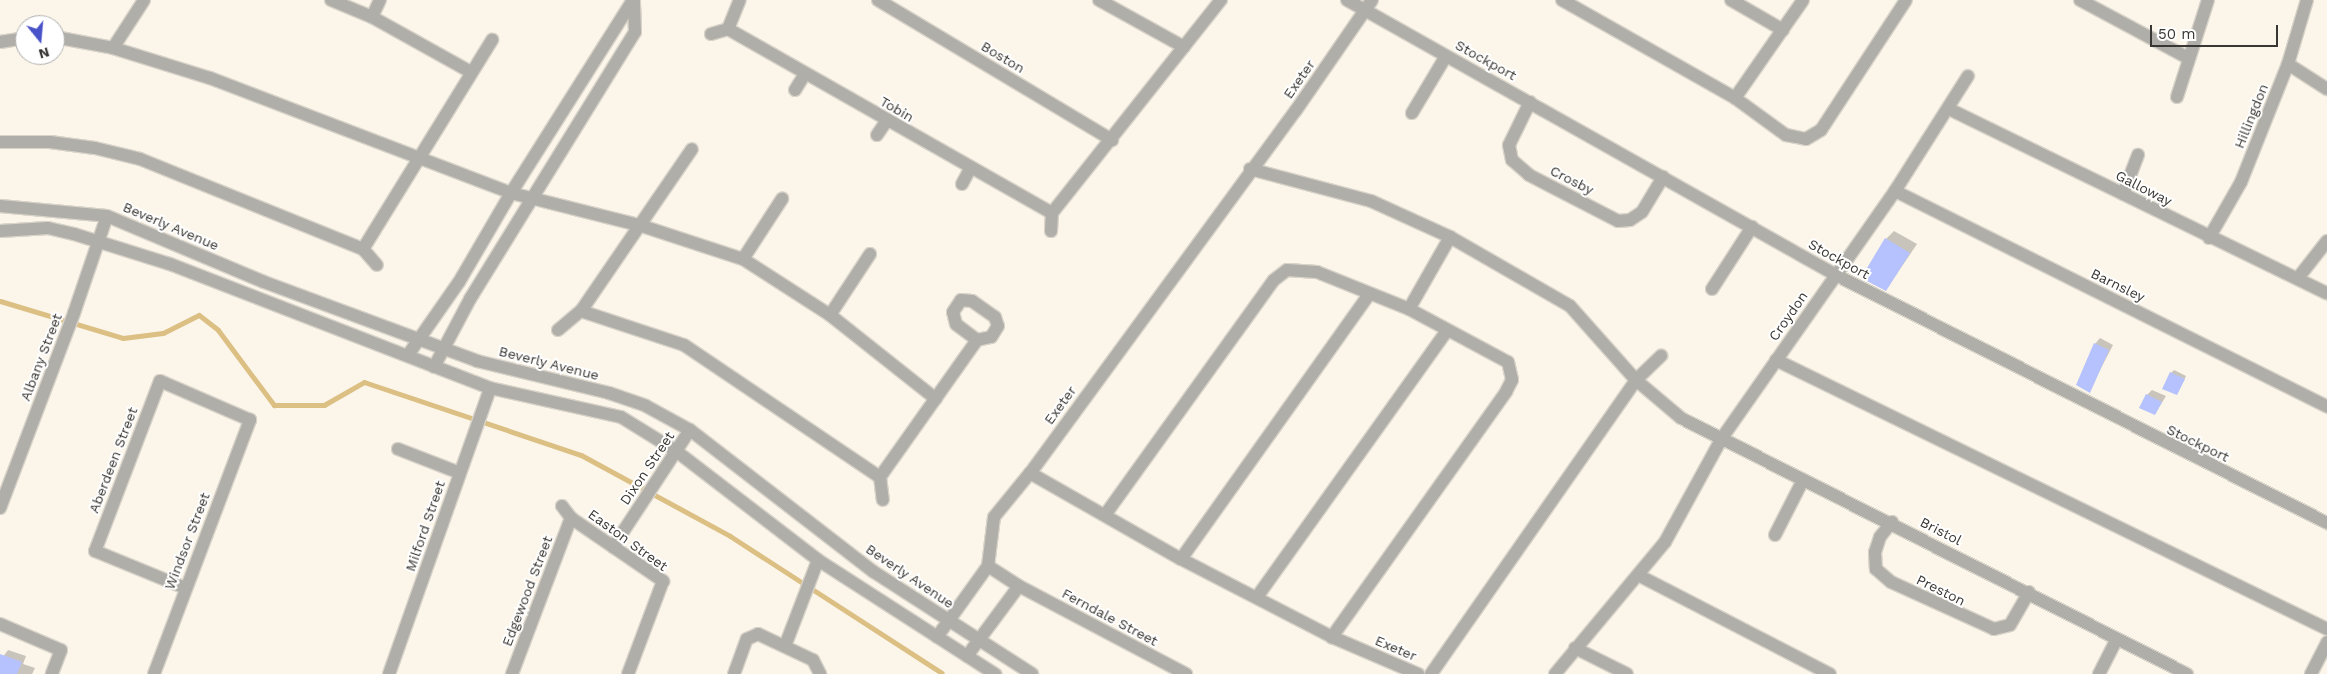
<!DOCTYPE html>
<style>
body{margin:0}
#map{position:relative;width:2327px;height:674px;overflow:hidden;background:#fbf5ea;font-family:"Work Sans",sans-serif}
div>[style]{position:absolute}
.shadow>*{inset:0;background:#0003}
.stream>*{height:5px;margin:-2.5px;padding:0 2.5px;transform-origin:2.5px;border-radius:2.5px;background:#dcbf83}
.building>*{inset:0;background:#b5c2fd}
.roads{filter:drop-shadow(1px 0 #d8d3c9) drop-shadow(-1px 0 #d8d3c9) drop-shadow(0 1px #d8d3c9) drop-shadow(0 -1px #d8d3c9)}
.minor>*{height:12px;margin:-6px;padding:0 6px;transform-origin:6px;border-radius:6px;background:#b0aea9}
.tertiary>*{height:12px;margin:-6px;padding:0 6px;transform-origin:6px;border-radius:6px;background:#b0aea9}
span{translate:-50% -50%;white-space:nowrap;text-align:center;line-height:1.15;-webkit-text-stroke:4px #fff;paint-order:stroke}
.street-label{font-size:14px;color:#393733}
.north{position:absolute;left:15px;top:15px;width:50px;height:50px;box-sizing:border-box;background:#fff;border:1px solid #b0afad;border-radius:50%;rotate:163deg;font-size:14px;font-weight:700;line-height:20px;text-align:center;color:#393733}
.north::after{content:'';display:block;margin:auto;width:18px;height:22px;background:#4952c8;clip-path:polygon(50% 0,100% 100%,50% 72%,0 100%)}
.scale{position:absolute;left:2150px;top:25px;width:128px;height:22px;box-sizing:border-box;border:2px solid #393733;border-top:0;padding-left:6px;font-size:15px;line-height:18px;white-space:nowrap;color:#393733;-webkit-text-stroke:4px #fff;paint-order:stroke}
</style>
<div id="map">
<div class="shadow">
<div style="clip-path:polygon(1894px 231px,1917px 244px,1886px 290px,1886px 239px)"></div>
<div style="clip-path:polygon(2100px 338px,2113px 345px,2089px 391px,2095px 344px)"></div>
<div style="clip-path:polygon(2174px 370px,2186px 376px,2177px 394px,2171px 373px)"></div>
<div style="clip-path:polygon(2152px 390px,2166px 396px,2155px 414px,2147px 395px)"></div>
<div style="clip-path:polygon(8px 650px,26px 656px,23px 664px,35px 668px,32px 674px,0 674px,0 661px)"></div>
</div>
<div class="stream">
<div style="left:0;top:301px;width:128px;rotate:16.7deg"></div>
<div style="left:123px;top:338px;width:40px;rotate:-7.1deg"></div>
<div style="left:163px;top:333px;width:40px;rotate:-26.6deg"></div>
<div style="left:199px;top:315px;width:24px;rotate:38deg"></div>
<div style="left:218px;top:330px;width:94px;rotate:53.3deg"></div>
<div style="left:274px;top:405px;width:50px"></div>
<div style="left:324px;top:405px;width:46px;rotate:-29.9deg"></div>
<div style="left:364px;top:382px;width:229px;rotate:18.6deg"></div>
<div style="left:581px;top:455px;width:170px;rotate:28.5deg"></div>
<div style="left:730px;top:536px;width:252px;rotate:32.9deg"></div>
</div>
<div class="building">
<div style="clip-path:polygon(1885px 238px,1910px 253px,1886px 291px,1861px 278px)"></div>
<div style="clip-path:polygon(2094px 343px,2109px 350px,2090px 393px,2076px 385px)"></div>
<div style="clip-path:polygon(2170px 372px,2185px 379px,2177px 395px,2162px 389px)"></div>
<div style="clip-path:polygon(2146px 394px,2162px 402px,2155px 415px,2139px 408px)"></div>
<div style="clip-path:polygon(0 654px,22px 662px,17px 674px,0 674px)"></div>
</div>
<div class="roads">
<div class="minor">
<div style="left:331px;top:0;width:44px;rotate:22.5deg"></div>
<div style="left:372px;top:17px;width:113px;rotate:29.1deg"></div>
<div style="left:878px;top:0;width:273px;rotate:30.9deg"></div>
<div style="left:1099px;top:0;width:97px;rotate:28.9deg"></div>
<div style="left:1347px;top:0;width:559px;rotate:29.36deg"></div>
<div style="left:1834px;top:274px;width:552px;rotate:26.8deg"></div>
<div style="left:1372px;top:0;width:134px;rotate:124.6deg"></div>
<div style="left:1296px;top:110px;width:450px;rotate:126.2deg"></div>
<div style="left:1030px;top:473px;width:174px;rotate:29.7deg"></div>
<div style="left:1181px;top:559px;width:170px;rotate:27.3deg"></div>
<div style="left:1332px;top:637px;width:94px;rotate:23.3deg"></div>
<div style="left:1562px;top:0;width:199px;rotate:29.5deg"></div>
<div style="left:1735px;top:98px;width:63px;rotate:36deg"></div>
<div style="left:1786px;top:135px;width:20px;rotate:11deg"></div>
<div style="left:1806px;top:139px;width:17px;rotate:-31deg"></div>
<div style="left:1821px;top:130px;width:155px;rotate:-56.8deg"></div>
<div style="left:1731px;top:0;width:60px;rotate:30deg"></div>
<div style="left:2080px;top:0;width:123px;rotate:28.2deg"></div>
<div style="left:372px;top:17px;width:19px;rotate:-65deg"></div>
<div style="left:728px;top:29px;width:373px;rotate:29.6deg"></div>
<div style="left:728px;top:29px;width:31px;rotate:-68deg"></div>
<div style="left:711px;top:34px;width:18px;rotate:-16deg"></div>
<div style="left:55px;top:37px;width:59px;rotate:10.7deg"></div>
<div style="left:113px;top:48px;width:102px;rotate:17.2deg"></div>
<div style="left:210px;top:78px;width:322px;rotate:20.9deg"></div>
<div style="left:511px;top:193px;width:135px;rotate:14.1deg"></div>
<div style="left:642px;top:226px;width:106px;rotate:18.1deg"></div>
<div style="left:743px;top:259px;width:103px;rotate:32.8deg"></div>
<div style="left:830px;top:315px;width:135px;rotate:38.4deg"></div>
<div style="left:0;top:42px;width:25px;rotate:-9deg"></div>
<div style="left:113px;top:48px;width:57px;rotate:-57.1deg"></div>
<div style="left:2288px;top:64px;width:46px;rotate:32.7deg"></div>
<div style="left:795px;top:90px;width:19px;rotate:-58deg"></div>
<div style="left:2177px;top:97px;width:102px;rotate:-72.3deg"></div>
<div style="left:1735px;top:98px;width:119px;rotate:-55.2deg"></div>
<div style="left:1530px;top:102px;width:48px;rotate:116deg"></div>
<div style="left:1509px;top:145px;width:15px;rotate:79deg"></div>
<div style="left:1512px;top:160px;width:23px;rotate:41deg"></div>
<div style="left:1529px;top:175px;width:100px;rotate:27.3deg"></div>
<div style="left:1618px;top:221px;width:12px;rotate:-5deg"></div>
<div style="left:1630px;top:220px;width:14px;rotate:-34deg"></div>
<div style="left:1642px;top:212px;width:41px;rotate:-59deg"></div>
<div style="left:1949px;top:109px;width:420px;rotate:26deg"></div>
<div style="left:1412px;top:113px;width:66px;rotate:-59.2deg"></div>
<div style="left:877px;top:135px;width:18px;rotate:-56deg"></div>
<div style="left:0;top:142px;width:50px"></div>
<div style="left:50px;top:142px;width:45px;rotate:7.6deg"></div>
<div style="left:95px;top:148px;width:46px;rotate:13.7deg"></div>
<div style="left:140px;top:159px;width:240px;rotate:22deg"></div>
<div style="left:363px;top:249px;width:21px;rotate:49deg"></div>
<div style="left:1250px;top:169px;width:125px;rotate:14.8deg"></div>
<div style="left:1371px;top:201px;width:87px;rotate:24.5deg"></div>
<div style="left:1450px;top:237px;width:138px;rotate:29.9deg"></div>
<div style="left:1570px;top:306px;width:99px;rotate:48.3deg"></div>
<div style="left:1636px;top:380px;width:59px;rotate:40.2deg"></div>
<div style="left:1681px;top:418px;width:567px;rotate:26.84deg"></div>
<div style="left:962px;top:184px;width:17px;rotate:-62deg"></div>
<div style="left:1895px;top:191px;width:483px;rotate:26.5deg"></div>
<div style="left:2123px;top:194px;width:42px;rotate:-69deg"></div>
<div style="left:1051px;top:231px;width:18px;rotate:-87deg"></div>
<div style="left:1052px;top:213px;width:272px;rotate:-51.6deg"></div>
<div style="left:2209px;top:238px;width:64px;rotate:-60.3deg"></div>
<div style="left:2241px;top:182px;width:127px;rotate:-68.3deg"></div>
<div style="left:2288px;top:64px;width:67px;rotate:-73.5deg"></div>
<div style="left:363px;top:249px;width:246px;rotate:-58.3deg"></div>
<div style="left:743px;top:259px;width:72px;rotate:-57deg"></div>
<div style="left:2298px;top:278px;width:47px;rotate:-51.9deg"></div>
<div style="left:1712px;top:289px;width:74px;rotate:-57.2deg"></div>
<div style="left:961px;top:300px;width:11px;rotate:5deg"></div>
<div style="left:972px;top:301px;width:28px;rotate:35deg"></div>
<div style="left:995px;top:317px;width:9px;rotate:72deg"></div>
<div style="left:998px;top:326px;width:13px;rotate:122deg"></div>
<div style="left:991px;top:337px;width:14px;rotate:168deg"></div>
<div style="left:977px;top:340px;width:26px;rotate:-143deg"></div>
<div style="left:956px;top:324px;width:12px;rotate:-104deg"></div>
<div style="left:953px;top:312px;width:14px;rotate:-56deg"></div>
<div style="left:1409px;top:309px;width:83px;rotate:-60.3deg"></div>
<div style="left:581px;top:311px;width:196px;rotate:-55.6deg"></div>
<div style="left:830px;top:315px;width:73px;rotate:-56.7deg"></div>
<div style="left:558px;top:330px;width:30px;rotate:-40deg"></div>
<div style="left:581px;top:311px;width:108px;rotate:18.3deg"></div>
<div style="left:684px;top:345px;width:236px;rotate:34deg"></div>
<div style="left:880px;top:477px;width:23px;rotate:83deg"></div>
<div style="left:408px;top:355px;width:89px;rotate:-55.1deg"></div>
<div style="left:459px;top:282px;width:103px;rotate:-59.7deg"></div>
<div style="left:511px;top:193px;width:228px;rotate:-57.7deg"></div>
<div style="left:1776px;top:360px;width:613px;rotate:26.02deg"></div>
<div style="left:434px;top:367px;width:77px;rotate:-62.1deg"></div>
<div style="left:470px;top:299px;width:314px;rotate:-58.3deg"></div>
<div style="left:635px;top:32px;width:32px;rotate:-92deg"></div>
<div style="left:398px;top:449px;width:66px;rotate:21.2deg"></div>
<div style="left:880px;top:477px;width:168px;rotate:-54.7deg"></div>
<div style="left:562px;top:506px;width:15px;rotate:53deg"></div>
<div style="left:571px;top:518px;width:112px;rotate:34.4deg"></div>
<div style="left:0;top:508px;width:209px;rotate:-69.2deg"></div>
<div style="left:74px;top:313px;width:102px;rotate:-71.2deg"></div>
<div style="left:1105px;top:515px;width:289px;rotate:-54.3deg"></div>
<div style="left:1274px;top:280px;width:16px;rotate:-38deg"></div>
<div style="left:1287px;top:270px;width:30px;rotate:4deg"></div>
<div style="left:1317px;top:272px;width:99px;rotate:21.9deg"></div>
<div style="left:1409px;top:309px;width:112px;rotate:28.2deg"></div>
<div style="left:1508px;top:362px;width:18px;rotate:77deg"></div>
<div style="left:1512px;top:380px;width:13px;rotate:117deg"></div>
<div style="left:1506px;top:392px;width:301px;rotate:125.4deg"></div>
<div style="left:1892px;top:522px;width:19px;rotate:129deg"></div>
<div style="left:1880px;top:537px;width:16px;rotate:108deg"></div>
<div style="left:1875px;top:552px;width:17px;rotate:87deg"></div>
<div style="left:1876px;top:569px;width:20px;rotate:41deg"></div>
<div style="left:1891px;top:582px;width:113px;rotate:24.5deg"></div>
<div style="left:1994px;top:629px;width:16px;rotate:-14deg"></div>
<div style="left:2010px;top:625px;width:38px;rotate:-60deg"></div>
<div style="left:1775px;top:535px;width:62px;rotate:-63deg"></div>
<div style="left:613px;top:547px;width:140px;rotate:-56.7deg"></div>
<div style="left:1181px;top:559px;width:323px;rotate:-54.6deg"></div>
<div style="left:988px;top:566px;width:49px;rotate:-83deg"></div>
<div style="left:994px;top:517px;width:57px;rotate:-50.7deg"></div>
<div style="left:1638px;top:575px;width:216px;rotate:27.3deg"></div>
<div style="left:1257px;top:597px;width:327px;rotate:-54.5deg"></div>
<div style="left:0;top:624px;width:66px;rotate:23.1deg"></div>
<div style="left:61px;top:650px;width:26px;rotate:111deg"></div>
<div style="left:937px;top:637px;width:87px;rotate:-54.3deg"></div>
<div style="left:988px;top:566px;width:37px;rotate:33deg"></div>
<div style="left:1019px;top:586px;width:189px;rotate:27.8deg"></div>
<div style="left:785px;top:646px;width:92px;rotate:-69deg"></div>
<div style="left:1575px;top:648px;width:58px;rotate:26.6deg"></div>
<div style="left:967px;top:656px;width:87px;rotate:-53.4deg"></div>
<div style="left:154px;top:674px;width:272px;rotate:-69.3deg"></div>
<div style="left:250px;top:420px;width:98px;rotate:-156.6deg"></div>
<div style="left:160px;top:381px;width:182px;rotate:110.9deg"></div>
<div style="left:95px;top:551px;width:97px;rotate:22.3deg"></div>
<div style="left:389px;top:674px;width:303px;rotate:-70.5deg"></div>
<div style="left:512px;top:674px;width:167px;rotate:-69.3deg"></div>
<div style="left:628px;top:674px;width:99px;rotate:-69.4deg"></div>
<div style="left:734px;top:674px;width:37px;rotate:-70deg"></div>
<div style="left:747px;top:639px;width:12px;rotate:-24deg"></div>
<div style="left:758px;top:634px;width:61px;rotate:25.3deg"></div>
<div style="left:813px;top:660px;width:16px;rotate:63deg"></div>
<div style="left:1431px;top:674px;width:358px;rotate:-55.1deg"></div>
<div style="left:1636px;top:380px;width:35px;rotate:-44deg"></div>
<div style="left:1555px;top:674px;width:172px;rotate:-50.2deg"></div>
<div style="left:1665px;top:542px;width:119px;rotate:-61.3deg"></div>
<div style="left:1722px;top:438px;width:302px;rotate:-55deg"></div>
<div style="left:1895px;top:191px;width:136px;rotate:-57.6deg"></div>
<div style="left:2099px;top:674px;width:39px;rotate:-63deg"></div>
<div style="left:2311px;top:674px;width:36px;rotate:-63deg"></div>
</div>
<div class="tertiary">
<div style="left:0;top:206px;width:107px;rotate:5.3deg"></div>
<div style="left:107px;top:216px;width:170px;rotate:22.8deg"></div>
<div style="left:264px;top:282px;width:227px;rotate:20.3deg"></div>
<div style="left:477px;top:361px;width:136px;rotate:13.6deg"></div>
<div style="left:609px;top:393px;width:39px;rotate:19deg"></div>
<div style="left:646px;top:406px;width:50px;rotate:28.6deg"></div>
<div style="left:690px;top:430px;width:232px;rotate:37.7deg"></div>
<div style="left:874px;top:572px;width:188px;rotate:32.8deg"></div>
<div style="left:0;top:231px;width:48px;rotate:-3.6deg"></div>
<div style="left:48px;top:228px;width:27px;rotate:13deg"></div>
<div style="left:74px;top:234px;width:101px;rotate:17.4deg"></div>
<div style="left:170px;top:264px;width:343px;rotate:21.2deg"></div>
<div style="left:490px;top:388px;width:134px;rotate:12.5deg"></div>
<div style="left:621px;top:417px;width:65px;rotate:31.7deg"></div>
<div style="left:676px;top:451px;width:179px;rotate:37.5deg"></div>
<div style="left:818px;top:560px;width:211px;rotate:32.8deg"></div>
</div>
</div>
<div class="street-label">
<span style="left:1003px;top:57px;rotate:31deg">Boston</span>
<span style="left:1486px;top:60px;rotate:29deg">Stockport</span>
<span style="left:1299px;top:79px;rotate:-55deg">Exeter</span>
<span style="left:897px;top:109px;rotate:30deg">Tobin</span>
<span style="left:2251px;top:116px;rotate:-68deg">Hillingdon</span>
<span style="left:1572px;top:180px;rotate:27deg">Crosby</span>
<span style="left:2144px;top:188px;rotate:27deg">Galloway</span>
<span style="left:171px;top:226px;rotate:23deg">Beverly Avenue</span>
<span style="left:1839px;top:259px;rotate:29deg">Stockport</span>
<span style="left:2118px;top:285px;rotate:26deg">Barnsley</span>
<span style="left:1788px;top:316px;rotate:-55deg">Croydon</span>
<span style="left:41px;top:357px;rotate:-69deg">Albany Street</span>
<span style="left:549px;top:363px;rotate:14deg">Beverly Avenue</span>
<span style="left:1060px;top:405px;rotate:-54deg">Exeter</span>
<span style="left:2198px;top:443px;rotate:26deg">Stockport</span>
<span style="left:113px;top:460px;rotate:-69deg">Aberdeen Street</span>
<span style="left:647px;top:468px;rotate:-56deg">Dixon Street</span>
<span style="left:425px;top:526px;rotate:-71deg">Milford Street</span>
<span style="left:1941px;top:531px;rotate:27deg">Bristol</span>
<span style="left:628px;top:540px;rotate:36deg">Easton Street</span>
<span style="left:187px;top:541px;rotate:-69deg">Windsor Street</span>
<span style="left:910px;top:576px;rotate:34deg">Beverly Avenue</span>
<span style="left:1941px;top:590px;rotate:26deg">Preston</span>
<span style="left:527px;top:591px;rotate:-69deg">Edgewood Street</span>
<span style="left:1110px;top:617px;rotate:28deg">Ferndale Street</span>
<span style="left:1396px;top:648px;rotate:23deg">Exeter</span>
</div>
<div class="north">N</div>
<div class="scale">50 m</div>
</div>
